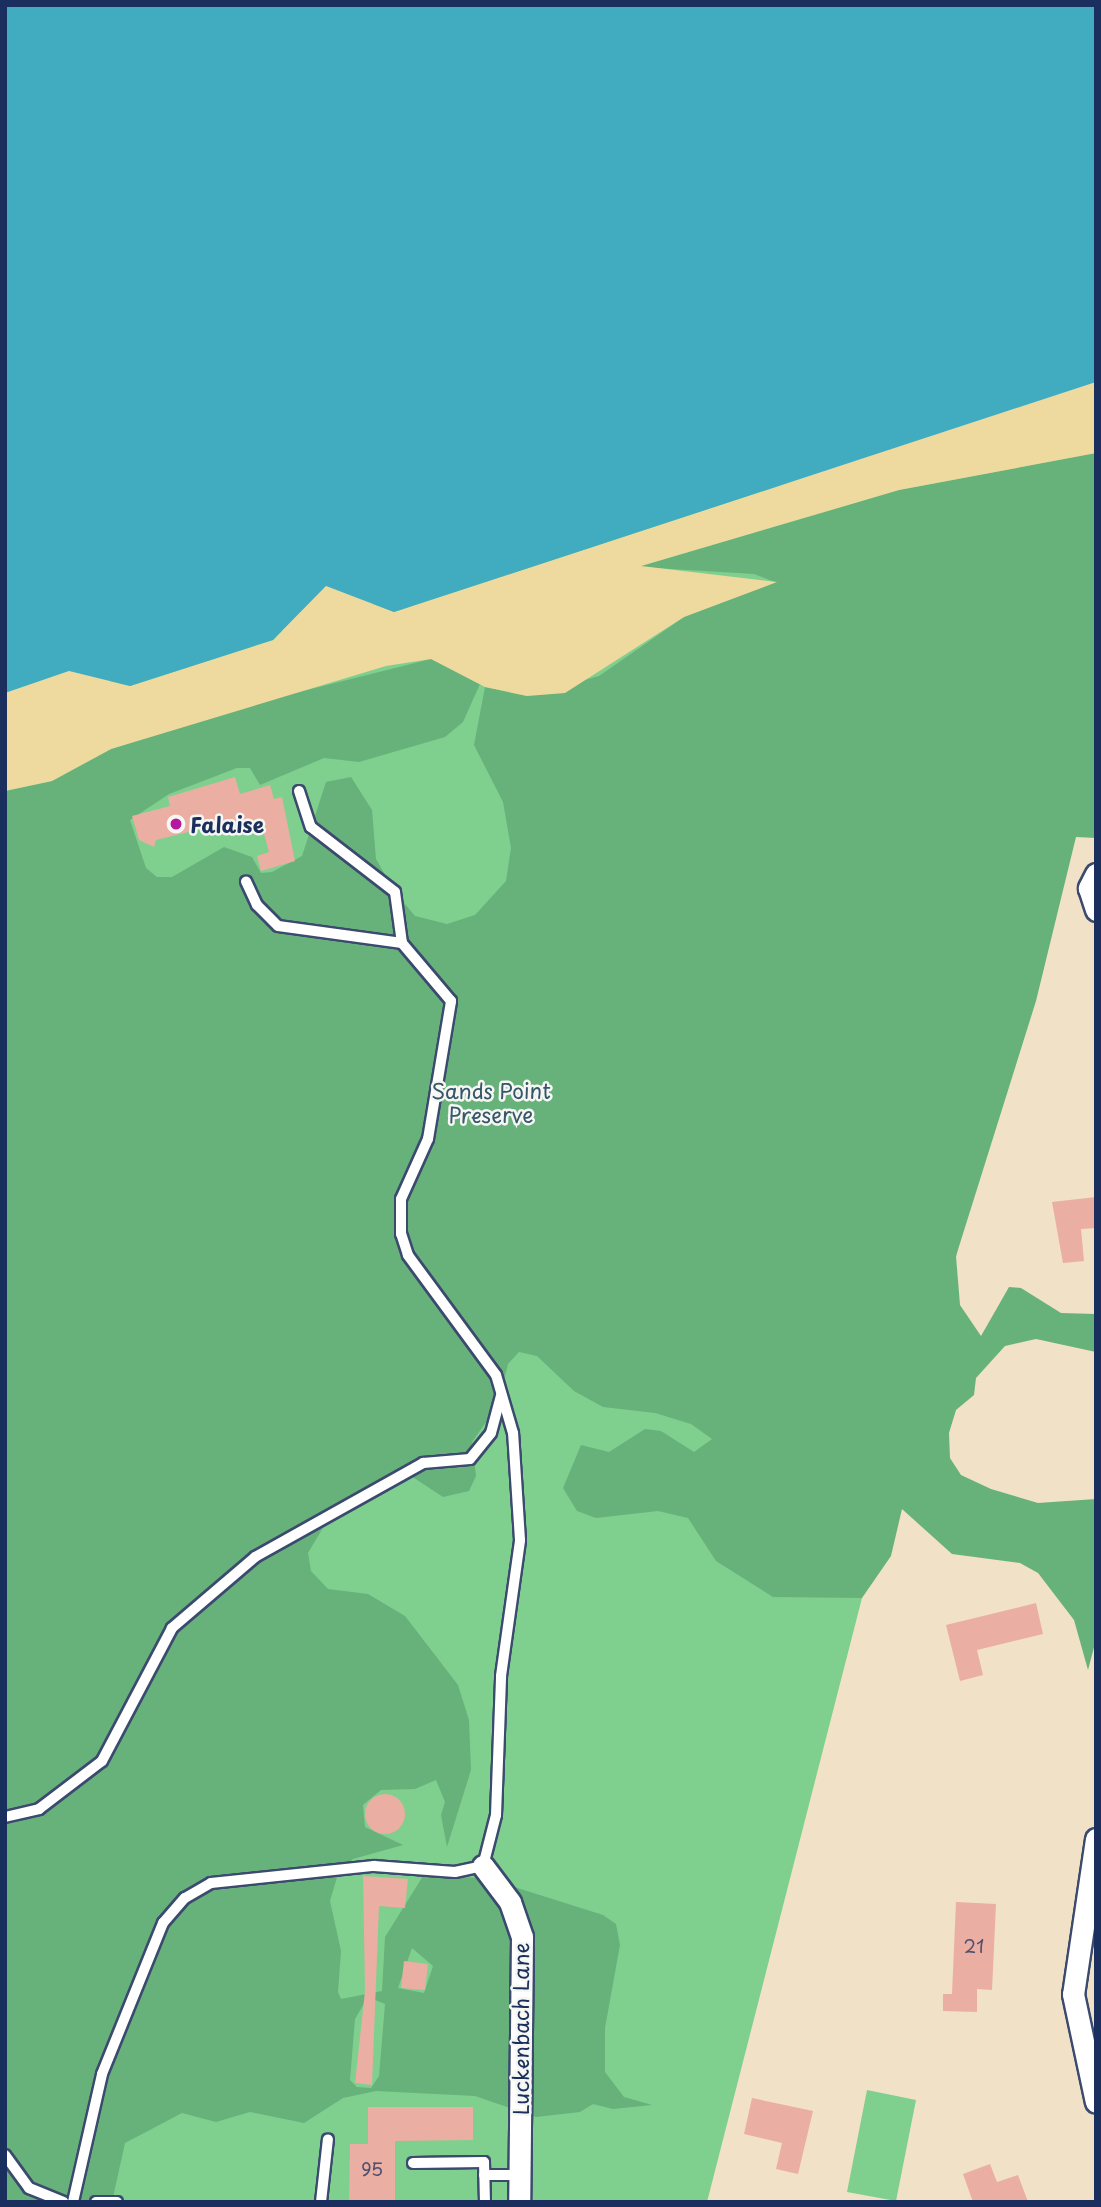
<!DOCTYPE html>
<style>
body{margin:0}
#map{position:relative;width:1101px;height:2207px;overflow:hidden;background:#f1e1c6;font-family:"Playpen Sans",sans-serif}
div>[style]{position:absolute}
.green>*{inset:0;background:#7fcf8f}
.forest>*{inset:0;background:#67b27a}
.sand>*{inset:0;background:#eeda9e}
.water>*{inset:0;background:#41acc0}
.building>*{inset:0;background:#ebaea2}
.round{border-radius:50%}
.roads{filter:drop-shadow(2px 0 #3b4a6e) drop-shadow(-2px 0 #3b4a6e) drop-shadow(0 2px #3b4a6e) drop-shadow(0 -2px #3b4a6e)}
.lane>*{height:10px;margin:-5px;padding:0 5px;transform-origin:5px;border-radius:5px;background:#fff}
.street>*{height:21px;margin:-10.5px;padding:0 10.5px;transform-origin:10.5px;border-radius:10.5px;background:#fff}
.dots>*{width:19px;height:19px;translate:-50% -50%;box-sizing:border-box;border:4px solid #f6f6f2;border-radius:50%}
span{translate:-50% -50%;white-space:nowrap;text-align:center;line-height:1.15;-webkit-text-stroke:5px #f6f6f2;paint-order:stroke}
.number-label{font-size:18px;color:#4f4f6f}
.number-label span{-webkit-text-stroke-width:0}
.poi-label{font-size:21px;color:#1b2f5e;font-weight:700}
.left{translate:0 -50%;text-align:left}
.park-label{font-size:21px;color:#34576a}
.street-label{font-size:21px;color:#1b2f5e}
.frame{position:absolute;inset:0;border:7px solid #1b2f5e;pointer-events:none}
</style>
<div id="map">
<div class="green">
<div style="clip-path:polygon(1096px 393px,1096px 829px,1076px 836px,968px 1200px,946px 1305px,862px 1598px,707px 2202px,5px 2202px,5px 712px)"></div>
<div style="clip-path:polygon(867px 2090px,916px 2100px,896px 2201px,847px 2192px)"></div>
</div>
<div class="forest">
<div style="clip-path:polygon(evenodd,1096px 453px,1096px 838px,1076px 837px,1036px 1001px,956px 1256px,960px 1305px,981px 1336px,1009px 1287px,1021px 1288px,1061px 1313px,1096px 1314px,1096px 1352px,1036px 1339px,1005px 1346px,976px 1378px,974px 1395px,956px 1410px,949px 1433px,950px 1458px,961px 1475px,991px 1489px,1038px 1503px,1096px 1499px,1096px 1640px,1088px 1670px,1074px 1620px,1038px 1573px,1020px 1563px,952px 1554px,902px 1509px,891px 1556px,862px 1598px,773px 1597px,716px 1561px,688px 1518px,658px 1511px,596px 1518px,577px 1511px,563px 1488px,581px 1445px,609px 1452px,645px 1429px,661px 1431px,694px 1452px,712px 1439px,691px 1424px,655px 1413px,603px 1407px,574px 1391px,537px 1356px,519px 1352px,508px 1364px,498px 1405px,472px 1442px,476px 1476px,469px 1491px,443px 1497px,405px 1472px,352px 1498px,324px 1526px,308px 1553px,311px 1571px,328px 1589px,368px 1594px,405px 1616px,458px 1685px,469px 1720px,471px 1770px,447px 1847px,441px 1815px,445px 1802px,436px 1780px,415px 1789px,381px 1790px,363px 1805px,365px 1827px,403px 1845px,353px 1859px,338px 1874px,330px 1901px,341px 1951px,338px 1992px,341px 1999px,382px 1991px,385px 1937px,423px 1876px,486px 1878px,603px 1915px,616px 1924px,620px 1945px,605px 2028px,605px 2072px,624px 2097px,652px 2105px,613px 2109px,593px 2104px,580px 2112px,536px 2117px,475px 2096px,376px 2091px,343px 2098px,304px 2123px,250px 2112px,216px 2122px,182px 2113px,125px 2143px,112px 2202px,5px 2202px,5px 791px,52px 781px,111px 749px,259px 702px,431px 659px,480px 684px,463px 722px,445px 737px,359px 762px,324px 758px,260px 785px,250px 768px,237px 768px,169px 794px,130px 820px,146px 868px,157px 877px,172px 877px,224px 847px,252px 857px,261px 873px,272px 872px,302px 856px,326px 782px,351px 777px,372px 810px,376px 859px,395px 892px,415px 916px,447px 924px,475px 915px,506px 881px,511px 848px,503px 802px,474px 745px,485px 687px,527px 696px,599px 676px,684px 617px,775px 582px,754px 574px,638px 567px,899px 490px,1096px 453px,412px 1948px,433px 1966px,424px 1993px,398px 1988px,412px 1948px,1096px 453px,368px 1997px,385px 2004px,379px 2076px,371px 2088px,357px 2087px,350px 2080px,355px 2019px,368px 1997px)"></div>
</div>
<div class="sand">
<div style="clip-path:polygon(1096px 382px,1096px 453px,899px 490px,641px 566px,777px 582px,684px 617px,565px 693px,527px 696px,485px 687px,431px 659px,386px 666px,111px 749px,52px 781px,5px 791px,5px 693px,69px 671px,130px 686px,273px 640px,326px 586px,394px 612px)"></div>
</div>
<div class="water">
<div style="clip-path:polygon(5px 5px,1096px 5px,1096px 382px,394px 612px,326px 586px,273px 640px,130px 686px,69px 671px,5px 693px)"></div>
</div>
<div class="building">
<div style="clip-path:polygon(235px 777px,240px 794px,270px 785px,274px 799px,282px 797px,295px 861px,261px 871px,257px 856px,269px 852px,261px 823px,237px 820px,156px 840px,154px 847px,139px 840px,132px 816px,170px 806px,168px 797px)"></div>
<div style="clip-path:polygon(1096px 1197px,1096px 1228px,1081px 1229px,1084px 1261px,1063px 1263px,1052px 1202px)"></div>
<div style="clip-path:polygon(1036px 1603px,1043px 1634px,977px 1650px,983px 1675px,960px 1681px,946px 1625px)"></div>
<div class="round" style="left:365px;top:1794px;width:40px;height:40px"></div>
<div style="clip-path:polygon(363px 1876px,408px 1879px,405px 1908px,379px 1906px,372px 2085px,355px 2083px,365px 1991px)"></div>
<div style="clip-path:polygon(956px 1902px,996px 1904px,992px 1990px,977px 1989px,977px 2012px,943px 2011px,943px 1994px,952px 1994px)"></div>
<div style="clip-path:polygon(404px 1961px,428px 1964px,425px 1990px,401px 1988px)"></div>
<div style="clip-path:polygon(752px 2098px,813px 2111px,798px 2174px,776px 2169px,782px 2143px,744px 2134px)"></div>
<div style="clip-path:polygon(368px 2107px,473px 2107px,473px 2140px,395px 2141px,395px 2202px,349px 2202px,350px 2144px,368px 2144px)"></div>
<div style="clip-path:polygon(990px 2164px,997px 2182px,1018px 2175px,1028px 2202px,973px 2202px,963px 2174px)"></div>
</div>
<div class="roads">
<div class="lane">
<div style="left:299px;top:791px;width:38px;rotate:72deg"></div>
<div style="left:311px;top:827px;width:106px;rotate:37.7deg"></div>
<div style="left:395px;top:892px;width:51px;rotate:82.2deg"></div>
<div style="left:5px;top:1817px;width:35px;rotate:-13deg"></div>
<div style="left:39px;top:1809px;width:79px;rotate:-37.3deg"></div>
<div style="left:102px;top:1761px;width:150px;rotate:-62.2deg"></div>
<div style="left:172px;top:1628px;width:109px;rotate:-40.5deg"></div>
<div style="left:255px;top:1557px;width:193px;rotate:-29.2deg"></div>
<div style="left:423px;top:1463px;width:47px;rotate:-4.9deg"></div>
<div style="left:470px;top:1459px;width:33px;rotate:-51deg"></div>
<div style="left:491px;top:1433px;width:39px;rotate:-75deg"></div>
<div style="left:5px;top:2155px;width:41px;rotate:54deg"></div>
<div style="left:29px;top:2188px;width:37px;rotate:22deg"></div>
<div style="left:413px;top:2163px;width:71px;rotate:-0.8deg"></div>
<div style="left:484px;top:2162px;width:40px;rotate:88.6deg"></div>
<div style="left:484px;top:2175px;width:36px"></div>
<div style="left:73px;top:2202px;width:131px;rotate:-77.2deg"></div>
<div style="left:102px;top:2074px;width:163px;rotate:-68deg"></div>
<div style="left:163px;top:1923px;width:33px;rotate:-49deg"></div>
<div style="left:185px;top:1898px;width:30px;rotate:-30deg"></div>
<div style="left:211px;top:1883px;width:164px;rotate:-6deg"></div>
<div style="left:374px;top:1866px;width:81px;rotate:4.2deg"></div>
<div style="left:455px;top:1872px;width:29px;rotate:-12deg"></div>
<div style="left:483px;top:1866px;width:53px;rotate:-75.7deg"></div>
<div style="left:496px;top:1815px;width:139px;rotate:-87.9deg"></div>
<div style="left:501px;top:1676px;width:137px;rotate:-82deg"></div>
<div style="left:520px;top:1540px;width:107px;rotate:-93.7deg"></div>
<div style="left:513px;top:1433px;width:60px;rotate:-106.3deg"></div>
<div style="left:496px;top:1375px;width:149px;rotate:-126.3deg"></div>
<div style="left:408px;top:1255px;width:22px;rotate:-108deg"></div>
<div style="left:401px;top:1234px;width:35px;rotate:-90deg"></div>
<div style="left:401px;top:1199px;width:66px;rotate:-65.8deg"></div>
<div style="left:428px;top:1139px;width:140px;rotate:-80.5deg"></div>
<div style="left:451px;top:1001px;width:76px;rotate:-130.2deg"></div>
<div style="left:402px;top:943px;width:125px;rotate:-172.2deg"></div>
<div style="left:278px;top:926px;width:30px;rotate:-135deg"></div>
<div style="left:257px;top:905px;width:26px;rotate:-115deg"></div>
<div style="left:96px;top:2202px;width:21px"></div>
<div style="left:321px;top:2202px;width:63px;rotate:-83.7deg"></div>
</div>
<div class="street">
<div style="left:1096px;top:874px;width:16px;rotate:117deg"></div>
<div style="left:1089px;top:888px;width:23px;rotate:72deg"></div>
<div style="left:1096px;top:1839px;width:157px;rotate:98.4deg"></div>
<div style="left:1073px;top:1994px;width:110px;rotate:78deg"></div>
<div style="left:483px;top:1866px;width:45px;rotate:53.1deg"></div>
<div style="left:510px;top:1902px;width:37px;rotate:71deg"></div>
<div style="left:522px;top:1937px;width:265px;rotate:90.6deg"></div>
</div>
</div>
<div class="dots">
<div style="left:176px;top:824px;background:#b5179e"></div>
</div>
<div class="number-label">
<span style="left:974px;top:1946px">21</span>
<span style="left:372px;top:2169px">95</span>
</div>
<div class="poi-label">
<span class="left" style="left:190px;top:824px">Falaise</span>
</div>
<div class="park-label">
<span style="left:491px;top:1102px">Sands Point<br>Preserve</span>
</div>
<div class="street-label">
<span style="left:520px;top:2029px;rotate:-90deg">Luckenbach Lane</span>
</div>
<div class="frame"></div>
</div>
